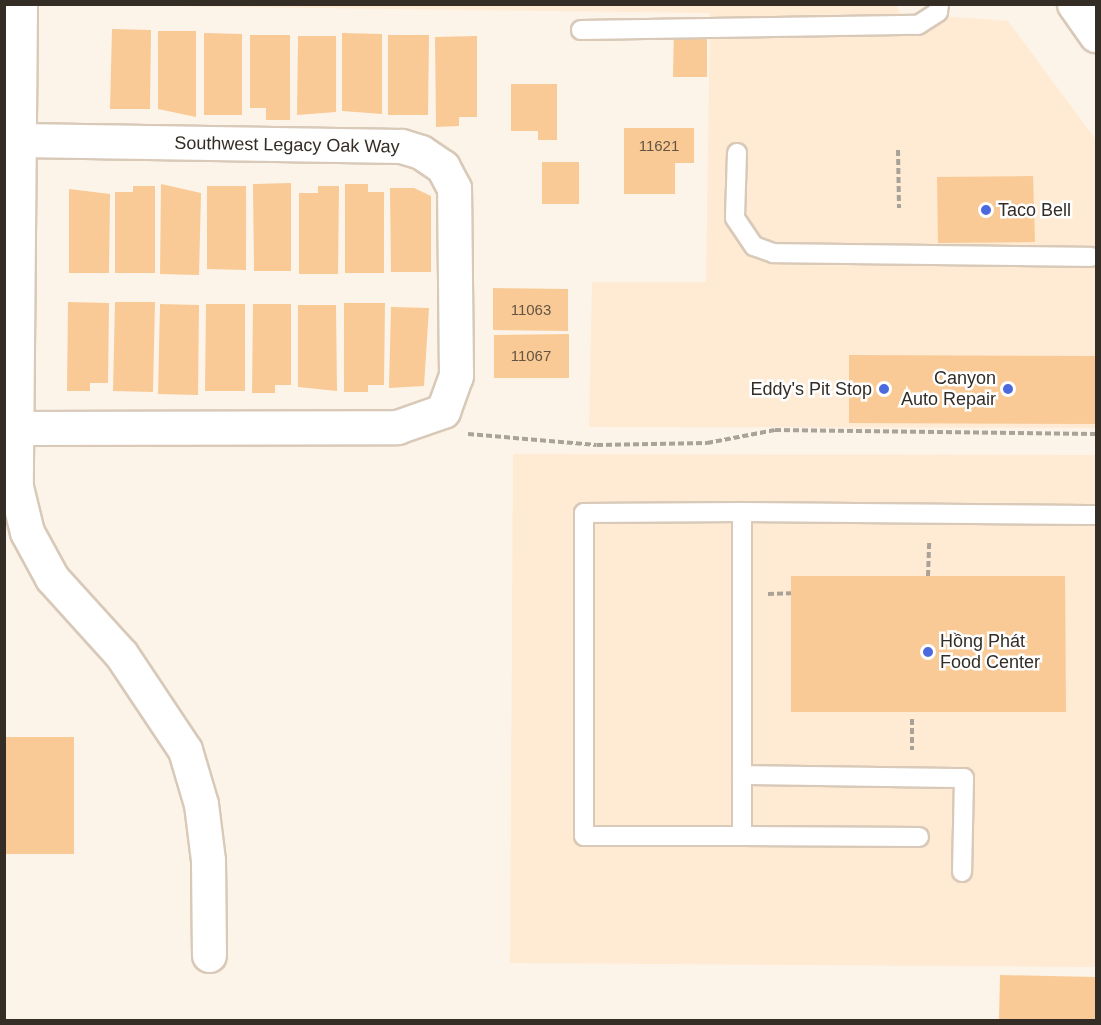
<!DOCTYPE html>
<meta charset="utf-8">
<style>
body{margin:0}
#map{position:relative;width:1101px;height:1025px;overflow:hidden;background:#fdf4e9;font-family:Helvetica,sans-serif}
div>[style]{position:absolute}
.built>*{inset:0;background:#ffead3}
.building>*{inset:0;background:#f9ca96}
.path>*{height:4px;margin-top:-2px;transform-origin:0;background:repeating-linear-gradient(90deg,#a9a298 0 6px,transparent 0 9px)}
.roads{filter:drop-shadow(2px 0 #d8c9b8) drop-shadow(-2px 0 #d8c9b8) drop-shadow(0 2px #d8c9b8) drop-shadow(0 -2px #d8c9b8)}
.service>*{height:18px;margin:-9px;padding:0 9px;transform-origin:9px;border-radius:9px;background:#fff}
.minor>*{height:33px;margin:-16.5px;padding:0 16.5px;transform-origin:16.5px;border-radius:16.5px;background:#fff}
.trunk>*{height:33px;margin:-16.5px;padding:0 16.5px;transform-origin:16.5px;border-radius:16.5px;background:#fff}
.dots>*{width:16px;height:16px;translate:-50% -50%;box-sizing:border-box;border:3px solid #fff;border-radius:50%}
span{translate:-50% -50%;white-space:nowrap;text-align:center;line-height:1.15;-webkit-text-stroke:5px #fff;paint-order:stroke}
.number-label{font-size:15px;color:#645442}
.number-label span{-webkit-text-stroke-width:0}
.street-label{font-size:18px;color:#332d26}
.poi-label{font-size:18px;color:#332d26}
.left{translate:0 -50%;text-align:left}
.right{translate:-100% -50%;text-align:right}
.frame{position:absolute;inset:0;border:6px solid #332d26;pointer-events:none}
</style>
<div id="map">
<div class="built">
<div style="clip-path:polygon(896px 4px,900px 13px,1008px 21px,1096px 140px,1096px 428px,589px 427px,592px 282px,706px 282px,710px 13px,166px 6px)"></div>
<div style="clip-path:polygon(513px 454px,1096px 455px,1096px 967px,510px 963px)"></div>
</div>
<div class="building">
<div style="clip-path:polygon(674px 28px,707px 29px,707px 77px,673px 77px)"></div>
<div style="clip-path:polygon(112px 29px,151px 30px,150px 109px,110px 109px)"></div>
<div style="clip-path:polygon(158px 31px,196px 31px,196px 117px,158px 109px)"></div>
<div style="clip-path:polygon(204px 33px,242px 34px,242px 115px,204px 115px)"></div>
<div style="clip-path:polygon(342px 33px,382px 34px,382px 114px,342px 111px)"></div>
<div style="clip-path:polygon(250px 35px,290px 35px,290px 120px,266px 120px,266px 108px,250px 108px)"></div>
<div style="clip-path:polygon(388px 35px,429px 35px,428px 115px,388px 115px)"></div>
<div style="clip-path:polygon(298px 36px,336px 36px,336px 112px,297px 115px)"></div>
<div style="clip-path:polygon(477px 36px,477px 117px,459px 117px,459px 126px,436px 127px,435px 37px)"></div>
<div style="clip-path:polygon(511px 84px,557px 84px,557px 140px,538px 140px,538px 131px,511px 131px)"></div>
<div style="clip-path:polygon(624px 128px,694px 128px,694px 163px,675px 163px,675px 194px,624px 194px)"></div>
<div style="clip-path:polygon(542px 162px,579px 162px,579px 204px,542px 204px)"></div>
<div style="clip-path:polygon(1033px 176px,1035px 242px,938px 243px,937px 177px)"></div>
<div style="clip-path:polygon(291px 183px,291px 271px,254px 271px,253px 184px)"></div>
<div style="clip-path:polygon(161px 184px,201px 193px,199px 275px,160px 274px)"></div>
<div style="clip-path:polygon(345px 184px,368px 184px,368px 192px,384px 192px,384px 273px,345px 273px)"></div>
<div style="clip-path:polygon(133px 186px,155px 186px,155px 273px,115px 273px,115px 192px,133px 192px)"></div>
<div style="clip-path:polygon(207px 186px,246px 186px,246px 270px,207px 269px)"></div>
<div style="clip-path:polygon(318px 186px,339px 186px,338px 274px,299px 274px,299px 193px,318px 193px)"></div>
<div style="clip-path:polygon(390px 188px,414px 188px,431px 196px,431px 272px,391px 272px)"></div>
<div style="clip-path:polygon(69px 189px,110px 194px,109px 273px,69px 273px)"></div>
<div style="clip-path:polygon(493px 288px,568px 289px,568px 331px,493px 330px)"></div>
<div style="clip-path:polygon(68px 302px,109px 303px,108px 383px,90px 383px,90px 391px,67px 391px)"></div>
<div style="clip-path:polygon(115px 302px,155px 302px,153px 392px,113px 391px)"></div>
<div style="clip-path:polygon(344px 303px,385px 303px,384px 385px,368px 385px,368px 392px,344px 392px)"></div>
<div style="clip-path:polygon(160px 304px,199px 305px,198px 395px,158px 394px)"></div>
<div style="clip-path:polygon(206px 304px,245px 304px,245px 391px,205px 391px)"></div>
<div style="clip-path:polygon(253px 304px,291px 304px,291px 385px,275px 385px,275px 393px,252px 393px)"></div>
<div style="clip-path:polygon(298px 305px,336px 305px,337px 391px,298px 387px)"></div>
<div style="clip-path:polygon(391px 307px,429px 308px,424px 386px,389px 388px)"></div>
<div style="clip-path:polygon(569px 334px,569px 378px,494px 378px,494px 335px)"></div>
<div style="clip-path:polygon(849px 355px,1096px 356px,1096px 424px,849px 423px)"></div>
<div style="clip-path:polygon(791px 576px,1065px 576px,1066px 712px,791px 712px)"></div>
<div style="clip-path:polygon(4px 737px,74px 737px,74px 854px,4px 854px)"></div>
<div style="clip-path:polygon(1000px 975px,1096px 977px,1096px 1020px,999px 1020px)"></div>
</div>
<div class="path">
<div style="left:898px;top:150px;width:58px;rotate:89deg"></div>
<div style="left:468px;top:434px;width:129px;rotate:4.9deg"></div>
<div style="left:597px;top:445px;width:110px;rotate:-1deg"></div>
<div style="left:707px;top:443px;width:69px;rotate:-10.8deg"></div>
<div style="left:775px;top:430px;width:321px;rotate:0.7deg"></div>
<div style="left:928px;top:576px;width:36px;rotate:-88deg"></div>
<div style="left:768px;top:594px;width:23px;rotate:-2deg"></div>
<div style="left:912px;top:719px;width:31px;rotate:90deg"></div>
</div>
<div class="roads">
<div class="service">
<div style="left:581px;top:30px;width:337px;rotate:-0.9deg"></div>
<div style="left:918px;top:25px;width:24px;rotate:-33deg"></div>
<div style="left:938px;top:12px;width:8px;rotate:-83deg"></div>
<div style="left:737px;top:153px;width:65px;rotate:91.8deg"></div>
<div style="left:735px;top:218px;width:34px;rotate:56deg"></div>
<div style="left:754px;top:246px;width:20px;rotate:20deg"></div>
<div style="left:773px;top:253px;width:318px;rotate:0.7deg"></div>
<div style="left:742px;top:512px;width:324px;rotate:90deg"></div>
<div style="left:742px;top:836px;width:158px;rotate:180deg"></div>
<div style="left:584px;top:836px;width:323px;rotate:-90deg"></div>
<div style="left:584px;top:513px;width:158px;rotate:-0.4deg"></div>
<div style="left:742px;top:512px;width:354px;rotate:0.5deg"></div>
<div style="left:742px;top:775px;width:222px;rotate:0.8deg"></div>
<div style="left:964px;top:778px;width:94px;rotate:91.2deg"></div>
<div style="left:742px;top:836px;width:177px;rotate:0.3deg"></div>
</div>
<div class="minor">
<div style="left:20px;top:4px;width:483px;rotate:90.5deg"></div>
<div style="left:16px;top:487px;width:46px;rotate:76.3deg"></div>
<div style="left:27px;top:532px;width:52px;rotate:61.5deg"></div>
<div style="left:52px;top:578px;width:103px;rotate:47.8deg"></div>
<div style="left:121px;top:654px;width:115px;rotate:56.3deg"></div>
<div style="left:185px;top:750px;width:56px;rotate:73.5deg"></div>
<div style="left:201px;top:804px;width:56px;rotate:82.9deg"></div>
<div style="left:208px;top:860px;width:95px;rotate:89.4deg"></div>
<div style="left:15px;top:428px;width:382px;rotate:-0.1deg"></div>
<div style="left:397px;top:427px;width:49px;rotate:-19.2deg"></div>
<div style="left:443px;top:411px;width:37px;rotate:-70deg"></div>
<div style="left:456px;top:376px;width:188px;rotate:-90.6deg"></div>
<div style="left:454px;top:188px;width:24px;rotate:-118deg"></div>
<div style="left:443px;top:167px;width:27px;rotate:-146deg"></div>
<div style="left:421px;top:152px;width:21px;rotate:-163deg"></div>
<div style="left:401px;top:146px;width:380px;rotate:-179.1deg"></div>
</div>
<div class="trunk">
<div style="left:1074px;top:4px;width:38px;rotate:55deg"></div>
</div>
</div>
<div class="dots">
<div style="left:986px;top:210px;background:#4c6ade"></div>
<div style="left:884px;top:389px;background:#4c6ade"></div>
<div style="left:1008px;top:389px;background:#4c6ade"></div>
<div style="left:928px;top:652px;background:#4c6ade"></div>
</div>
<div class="number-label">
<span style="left:659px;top:146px">11621</span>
<span style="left:531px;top:310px">11063</span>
<span style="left:531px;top:356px">11067</span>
</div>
<div class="street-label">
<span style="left:287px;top:145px;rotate:1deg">Southwest Legacy Oak Way</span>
</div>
<div class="poi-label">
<span class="left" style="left:998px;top:210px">Taco Bell</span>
<span class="right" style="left:996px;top:389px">Canyon<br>Auto Repair</span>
<span class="right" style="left:872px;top:389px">Eddy's Pit Stop</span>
<span class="left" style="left:940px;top:652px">Hồng Phát<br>Food Center</span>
</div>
<div class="frame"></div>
</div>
